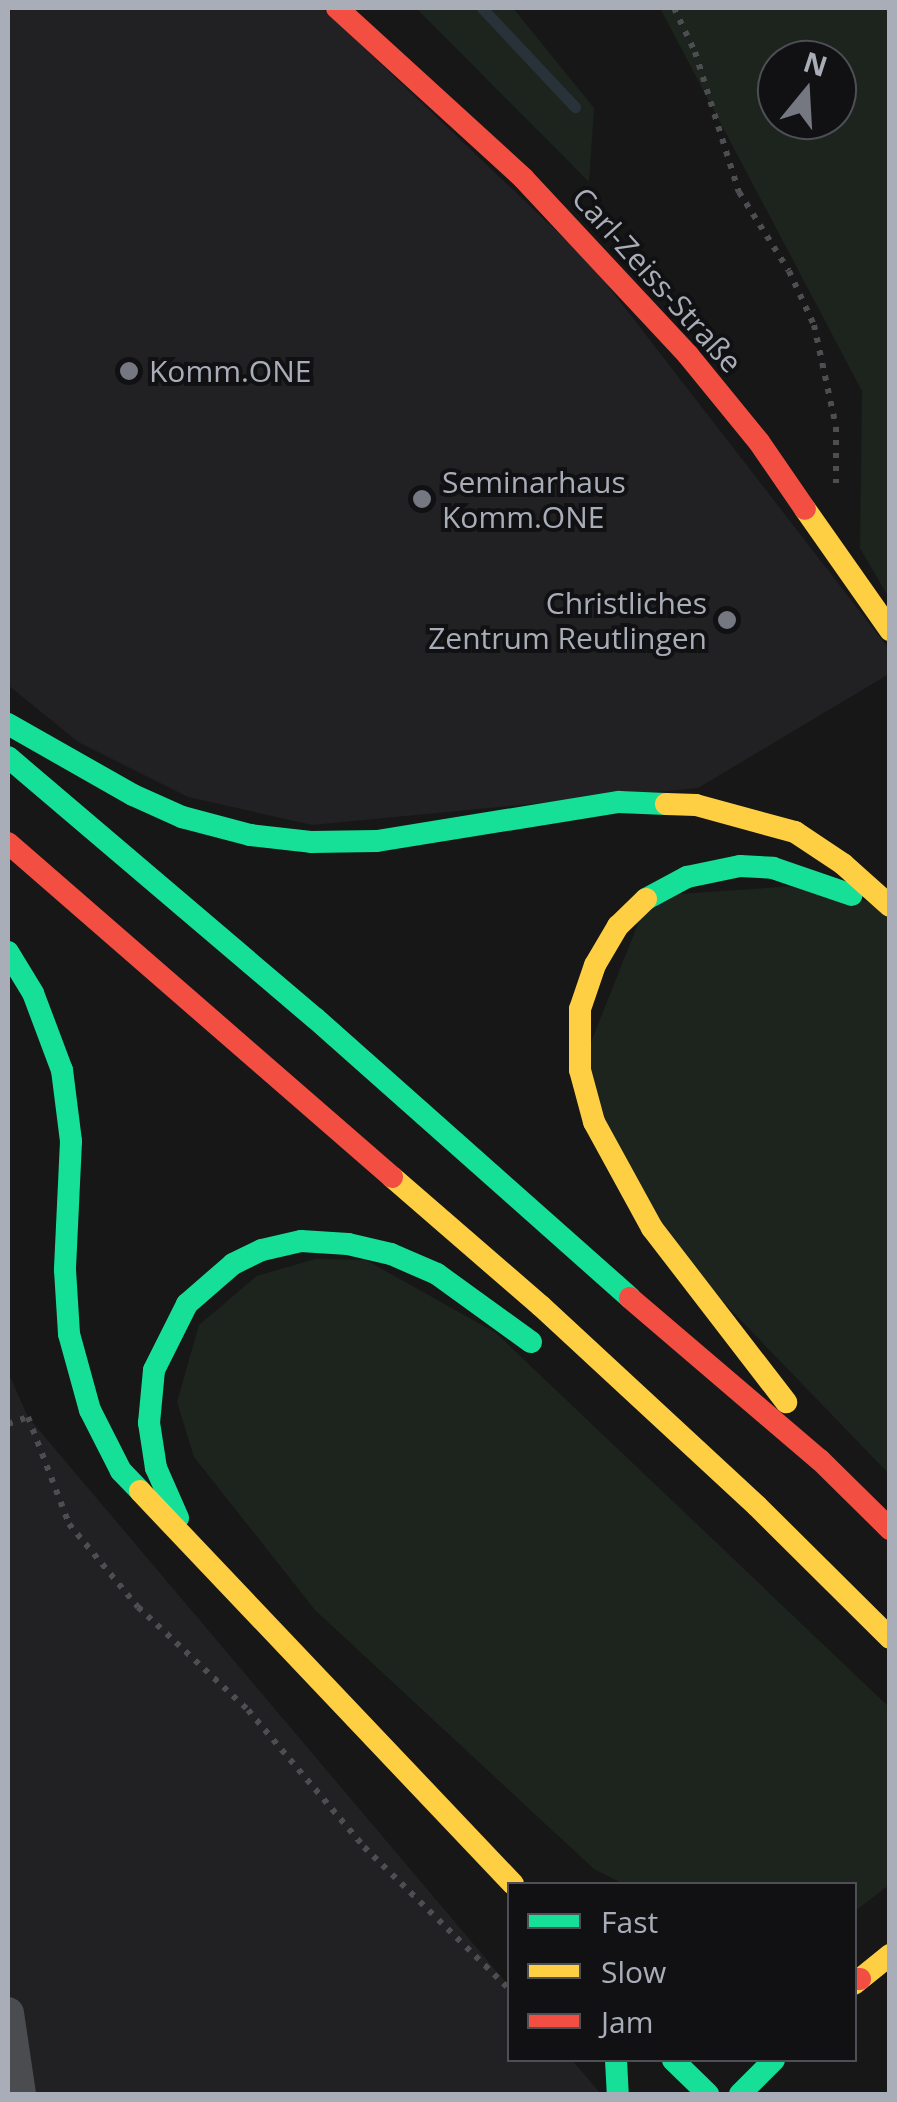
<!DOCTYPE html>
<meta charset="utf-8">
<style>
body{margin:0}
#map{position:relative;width:897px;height:2102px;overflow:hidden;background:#171717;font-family:"Open Sans",sans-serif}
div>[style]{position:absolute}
.built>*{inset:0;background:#212123}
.green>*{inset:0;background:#1d241e}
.stream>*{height:11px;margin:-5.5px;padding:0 5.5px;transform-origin:5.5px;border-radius:5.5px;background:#2a3239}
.path>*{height:6px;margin-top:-3px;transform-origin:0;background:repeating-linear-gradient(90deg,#4d4e52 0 5px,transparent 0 13px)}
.street>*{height:32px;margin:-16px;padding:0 16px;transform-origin:16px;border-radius:16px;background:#4b4c50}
.fast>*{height:22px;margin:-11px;padding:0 11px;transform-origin:11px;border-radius:11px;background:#16e098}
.slow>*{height:22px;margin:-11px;padding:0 11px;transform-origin:11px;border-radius:11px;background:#ffcf43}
.jam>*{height:22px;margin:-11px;padding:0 11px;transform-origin:11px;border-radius:11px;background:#f24e42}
.dots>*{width:28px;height:28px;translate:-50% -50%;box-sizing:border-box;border:5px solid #111113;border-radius:50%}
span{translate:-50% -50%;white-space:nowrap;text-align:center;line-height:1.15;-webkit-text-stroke:8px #111113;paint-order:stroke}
.street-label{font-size:30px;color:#a8adb8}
.poi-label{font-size:30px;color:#a8adb8}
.left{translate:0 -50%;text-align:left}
.right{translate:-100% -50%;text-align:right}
.frame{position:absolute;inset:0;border:10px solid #a8adb8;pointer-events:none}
.legend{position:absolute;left:507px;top:1882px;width:350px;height:180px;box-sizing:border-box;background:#111113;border:2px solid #4d4f55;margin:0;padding:12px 18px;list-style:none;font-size:30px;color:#a8adb8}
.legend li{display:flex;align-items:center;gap:20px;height:50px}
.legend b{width:50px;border:2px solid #4d4f55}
.north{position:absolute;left:757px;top:40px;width:100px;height:100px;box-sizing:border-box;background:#111113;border:2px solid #4d4f55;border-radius:50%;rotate:18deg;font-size:28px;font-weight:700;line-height:40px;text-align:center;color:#a8adb8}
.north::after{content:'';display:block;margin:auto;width:35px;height:45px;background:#757880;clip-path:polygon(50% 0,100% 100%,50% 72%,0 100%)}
</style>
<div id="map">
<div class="built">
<div style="clip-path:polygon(8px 8px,322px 8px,591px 264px,889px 649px,889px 674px,698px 788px,312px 825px,188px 797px,78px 742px,8px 685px)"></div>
<div style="clip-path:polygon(8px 1372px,28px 1417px,509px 1986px,510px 2060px,572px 2060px,601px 2094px,8px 2094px)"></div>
</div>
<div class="green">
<div style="clip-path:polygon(416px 8px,513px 8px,594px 108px,589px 182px)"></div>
<div style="clip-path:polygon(evenodd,660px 8px,889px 8px,889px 598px,860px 548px,862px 391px,660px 8px,777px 60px,837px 60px,837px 120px,777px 120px,777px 60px)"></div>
<div style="clip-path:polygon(826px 884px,889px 911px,889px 1474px,652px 1228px,580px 1070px,649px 896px)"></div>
<div style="clip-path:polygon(315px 1259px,366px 1260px,496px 1333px,889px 1707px,889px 1885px,855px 1911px,854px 1884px,624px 1884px,594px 1869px,315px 1610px,194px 1457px,177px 1402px,199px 1325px,257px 1276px)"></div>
</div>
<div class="stream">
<div style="left:482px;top:8px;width:136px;rotate:46.8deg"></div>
</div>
<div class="path">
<div style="left:674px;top:8px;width:49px;rotate:64.5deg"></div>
<div style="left:695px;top:52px;width:147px;rotate:72.6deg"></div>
<div style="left:739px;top:192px;width:93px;rotate:57.7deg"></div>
<div style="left:789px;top:271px;width:60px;rotate:65.2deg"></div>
<div style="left:814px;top:325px;width:104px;rotate:77.8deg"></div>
<div style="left:836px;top:427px;width:56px;rotate:90deg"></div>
<div style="left:8px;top:1424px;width:21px;rotate:-19deg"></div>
<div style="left:28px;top:1417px;width:115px;rotate:69deg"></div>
<div style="left:69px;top:1524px;width:108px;rotate:50.3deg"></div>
<div style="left:138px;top:1607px;width:151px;rotate:43.1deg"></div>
<div style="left:248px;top:1710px;width:180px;rotate:49.7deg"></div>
<div style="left:364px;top:1847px;width:204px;rotate:44.4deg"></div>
</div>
<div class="street">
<div style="left:8px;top:2013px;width:82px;rotate:81.6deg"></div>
</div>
<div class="fast">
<div style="left:8px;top:724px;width:144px;rotate:29.6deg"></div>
<div style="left:133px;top:795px;width:54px;rotate:24.2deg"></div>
<div style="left:182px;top:817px;width:70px;rotate:14.8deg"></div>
<div style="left:250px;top:835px;width:61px;rotate:6.5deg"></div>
<div style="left:311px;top:842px;width:66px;rotate:-0.9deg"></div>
<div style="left:377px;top:841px;width:245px;rotate:-9.2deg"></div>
<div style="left:619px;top:802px;width:47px;rotate:2.4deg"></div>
<div style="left:8px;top:757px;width:403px;rotate:40.4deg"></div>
<div style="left:315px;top:1018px;width:421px;rotate:41.6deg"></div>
<div style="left:646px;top:899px;width:47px;rotate:-28.2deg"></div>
<div style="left:687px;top:877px;width:54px;rotate:-11.7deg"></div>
<div style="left:740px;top:866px;width:33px;rotate:3deg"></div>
<div style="left:773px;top:868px;width:83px;rotate:18.9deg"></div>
<div style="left:8px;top:952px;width:48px;rotate:58.6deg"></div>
<div style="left:33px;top:993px;width:82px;rotate:69.4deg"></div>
<div style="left:62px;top:1070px;width:72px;rotate:82.8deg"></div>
<div style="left:71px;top:1141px;width:129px;rotate:92.7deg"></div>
<div style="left:65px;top:1270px;width:64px;rotate:86.4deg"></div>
<div style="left:69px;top:1334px;width:79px;rotate:74.6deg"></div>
<div style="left:90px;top:1410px;width:68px;rotate:63.1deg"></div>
<div style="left:121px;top:1471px;width:28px;rotate:46deg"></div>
<div style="left:178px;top:1518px;width:55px;rotate:-113.7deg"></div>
<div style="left:156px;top:1468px;width:46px;rotate:-98.8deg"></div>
<div style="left:149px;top:1423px;width:53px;rotate:-84.6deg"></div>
<div style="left:154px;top:1370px;width:74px;rotate:-63.4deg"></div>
<div style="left:187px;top:1304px;width:61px;rotate:-41deg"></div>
<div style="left:233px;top:1264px;width:32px;rotate:-26deg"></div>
<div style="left:262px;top:1250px;width:40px;rotate:-13deg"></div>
<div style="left:301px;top:1241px;width:47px;rotate:3.7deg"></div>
<div style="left:348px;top:1244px;width:44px;rotate:13.1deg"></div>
<div style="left:391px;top:1254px;width:50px;rotate:23.5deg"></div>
<div style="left:437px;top:1274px;width:116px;rotate:35.9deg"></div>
<div style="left:616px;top:2060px;width:34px;rotate:87deg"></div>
<div style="left:673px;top:2060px;width:49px;rotate:44.2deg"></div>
<div style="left:740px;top:2094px;width:48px;rotate:-45deg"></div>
</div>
<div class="slow">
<div style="left:805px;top:509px;width:148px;rotate:54.9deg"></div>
<div style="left:666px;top:804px;width:30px;rotate:2deg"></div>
<div style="left:696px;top:805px;width:103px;rotate:15.3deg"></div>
<div style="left:795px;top:832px;width:58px;rotate:33.7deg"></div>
<div style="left:843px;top:864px;width:63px;rotate:41.8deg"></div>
<div style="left:646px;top:899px;width:39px;rotate:136deg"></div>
<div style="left:618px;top:926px;width:45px;rotate:120.5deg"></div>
<div style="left:595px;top:965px;width:46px;rotate:108.8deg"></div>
<div style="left:580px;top:1009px;width:61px;rotate:90deg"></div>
<div style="left:580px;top:1070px;width:54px;rotate:74.9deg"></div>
<div style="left:594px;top:1122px;width:121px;rotate:61.3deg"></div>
<div style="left:652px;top:1228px;width:220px;rotate:52.4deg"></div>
<div style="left:392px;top:1177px;width:197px;rotate:40.9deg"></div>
<div style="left:541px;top:1306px;width:294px;rotate:42.8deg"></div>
<div style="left:757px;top:1506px;width:187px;rotate:44.8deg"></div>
<div style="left:140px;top:1491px;width:542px;rotate:46.5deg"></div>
<div style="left:854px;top:1984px;width:46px;rotate:-38.9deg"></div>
</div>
<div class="jam">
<div style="left:337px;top:8px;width:253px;rotate:42.4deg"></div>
<div style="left:524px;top:179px;width:241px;rotate:47deg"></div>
<div style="left:688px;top:355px;width:112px;rotate:50.8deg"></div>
<div style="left:759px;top:442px;width:81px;rotate:55.5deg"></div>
<div style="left:8px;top:843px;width:509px;rotate:41.02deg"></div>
<div style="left:630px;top:1298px;width:250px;rotate:40.5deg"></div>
<div style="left:820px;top:1460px;width:98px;rotate:44.6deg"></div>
<div style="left:854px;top:1979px;width:6px"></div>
</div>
<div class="dots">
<div style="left:129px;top:371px;background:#757880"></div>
<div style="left:422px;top:499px;background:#757880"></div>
<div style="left:727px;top:620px;background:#757880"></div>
</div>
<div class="street-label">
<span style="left:657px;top:280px;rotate:48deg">Carl-Zeiss-Straße</span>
</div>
<div class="poi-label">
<span class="left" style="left:149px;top:371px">Komm.ONE</span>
<span class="left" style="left:442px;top:499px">Seminarhaus<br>Komm.ONE</span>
<span class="right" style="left:707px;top:620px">Christliches<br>Zentrum Reutlingen</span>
</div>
<div class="frame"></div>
<ul class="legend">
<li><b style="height:12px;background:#16e098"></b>Fast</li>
<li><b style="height:12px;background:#ffcf43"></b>Slow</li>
<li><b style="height:12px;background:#f24e42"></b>Jam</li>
</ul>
<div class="north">N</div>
</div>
